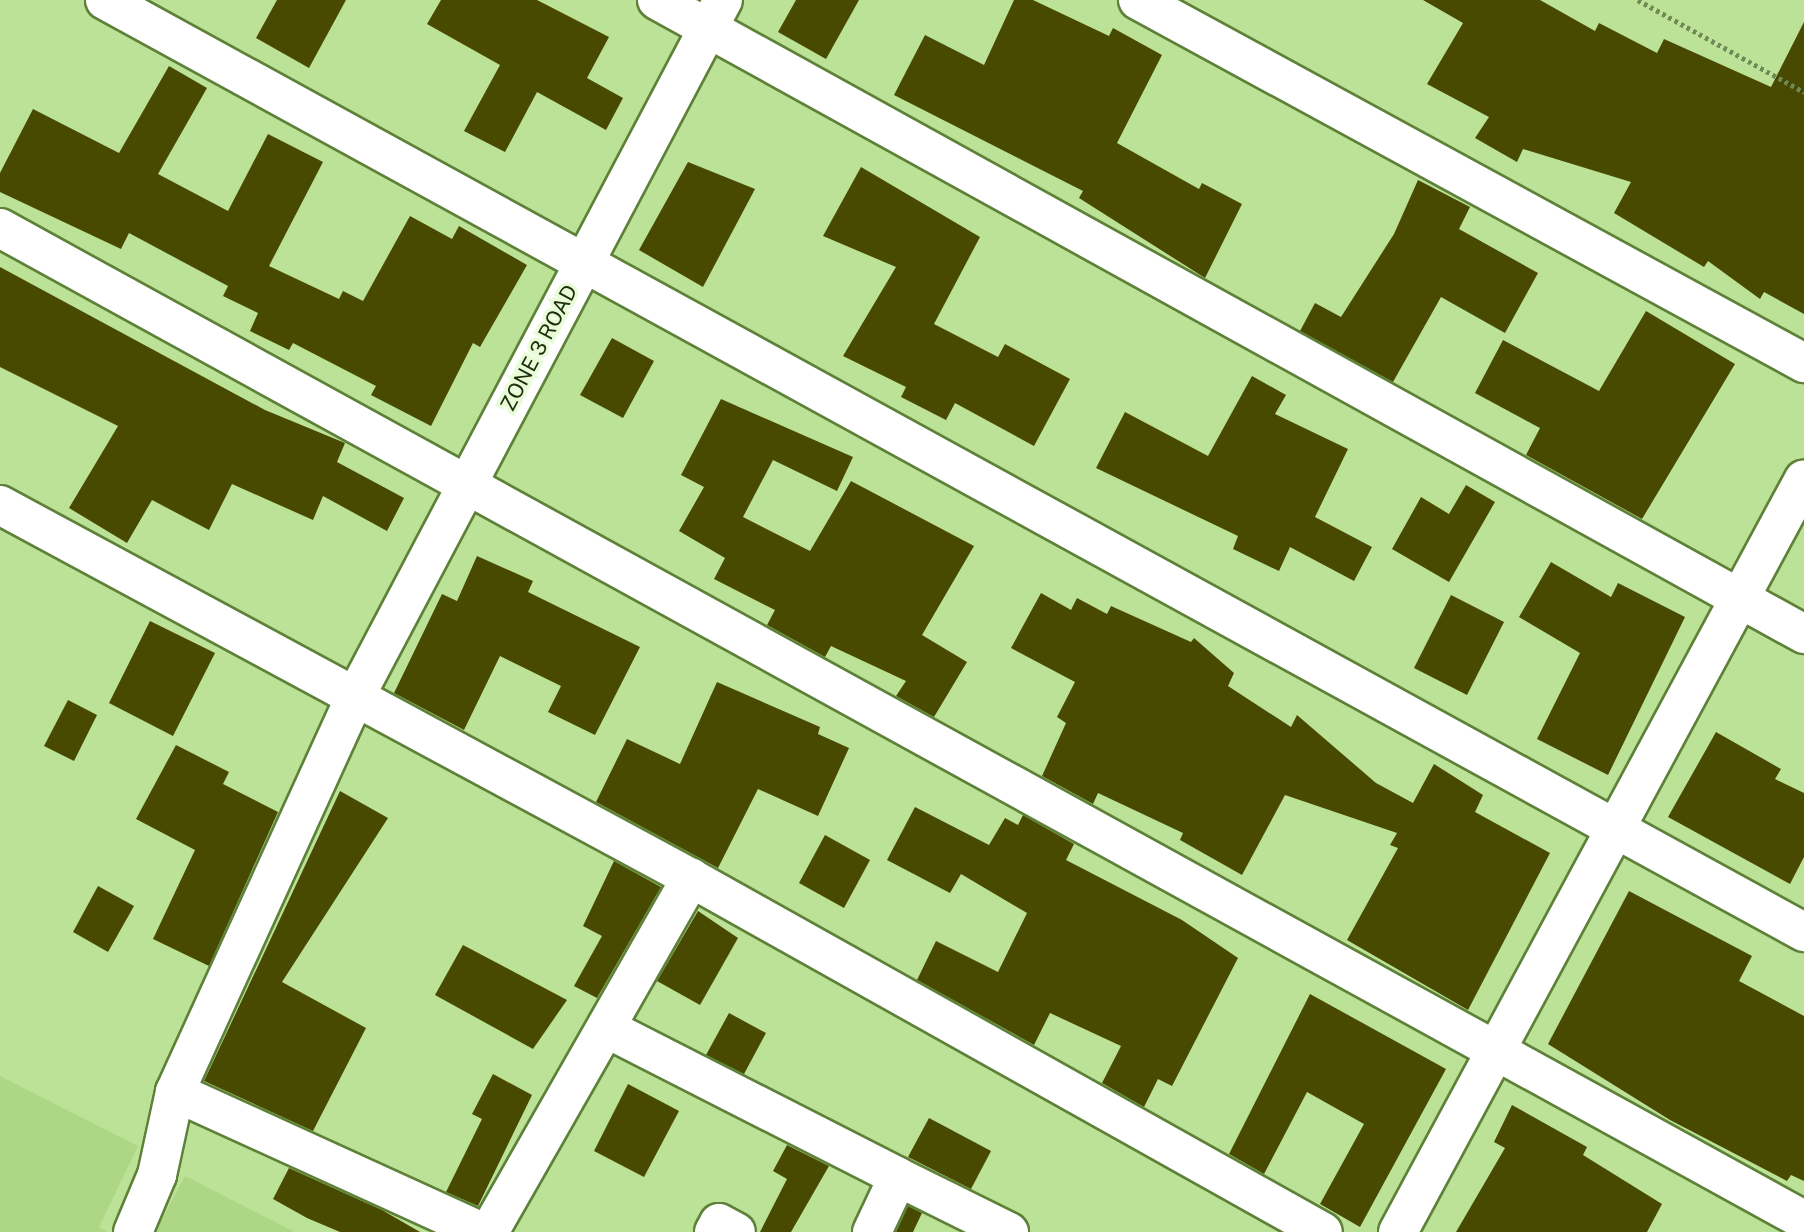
<!DOCTYPE html>
<style>
body{margin:0}
#map{position:relative;width:1804px;height:1232px;overflow:hidden;background:#bbe297;font-family:"Public Sans",sans-serif}
div>[style]{position:absolute}
.built>*{inset:0;background:#add785}
.building>*{inset:0;background:#494a01}
.path>*{height:4.5px;margin-top:-2.25px;transform-origin:0;background:repeating-linear-gradient(90deg,#708a55 0 3.5px,transparent 0 7px)}
.roads{filter:drop-shadow(2px 0 #5e8139) drop-shadow(-2px 0 #5e8139) drop-shadow(0 2px #5e8139) drop-shadow(0 -2px #5e8139)}
.minor>*{height:38px;margin:-19px;padding:0 19px;transform-origin:19px;border-radius:19px;background:#fff}
span{translate:-50% -50%;white-space:nowrap;text-align:center;line-height:1.15;-webkit-text-stroke:7px #e8fcd7;paint-order:stroke}
.street-label{font-size:21px;color:#202e10}
</style>
<div id="map">
<div class="built">
<div style="clip-path:polygon(0 1076px,138px 1146px,99px 1227px,107px 1232px,0 1232px)"></div>
<div style="clip-path:polygon(185px 1176px,295px 1232px,155px 1232px)"></div>
</div>
<div class="building">
<div style="clip-path:polygon(277px 0,346px 0,309px 68px,256px 38px)"></div>
<div style="clip-path:polygon(441px 0,537px 0,609px 37px,587px 78px,623px 98px,606px 130px,537px 92px,505px 152px,464px 131px,500px 65px,427px 24px)"></div>
<div style="clip-path:polygon(796px 0,859px 0,826px 59px,778px 32px)"></div>
<div style="clip-path:polygon(1014px 0,1033px 0,1109px 36px,1113px 28px,1162px 55px,1117px 143px,1199px 189px,1202px 183px,1242px 204px,1205px 278px,1079px 198px,1083px 191px,894px 95px,925px 35px,984px 65px)"></div>
<div style="clip-path:polygon(1423px 0,1540px 0,1595px 31px,1599px 23px,1657px 53px,1664px 39px,1771px 87px,1804px 22px,1804px 314px,1764px 292px,1760px 299px,1708px 261px,1704px 267px,1614px 213px,1631px 182px,1523px 149px,1517px 162px,1475px 138px,1489px 117px,1427px 84px,1463px 23px)"></div>
<div style="clip-path:polygon(169px 66px,207px 88px,158px 174px,228px 211px,268px 134px,323px 162px,269px 266px,339px 299px,343px 291px,363px 301px,410px 216px,452px 239px,459px 226px,527px 265px,480px 347px,473px 343px,431px 426px,371px 395px,376px 386px,293px 343px,289px 350px,250px 331px,258px 313px,223px 296px,228px 286px,129px 233px,121px 249px,0 192px,0 173px,33px 109px,119px 153px)"></div>
<div style="clip-path:polygon(688px 162px,755px 189px,703px 287px,639px 250px)"></div>
<div style="clip-path:polygon(861px 167px,980px 237px,934px 324px,998px 357px,1005px 344px,1070px 379px,1034px 446px,955px 403px,946px 420px,901px 397px,906px 387px,843px 356px,896px 267px,823px 236px)"></div>
<div style="clip-path:polygon(1418px 180px,1470px 207px,1459px 229px,1538px 273px,1505px 333px,1441px 297px,1393px 382px,1300px 331px,1315px 303px,1341px 317px,1394px 234px)"></div>
<div style="clip-path:polygon(0 267px,265px 410px,345px 443px,337px 462px,404px 498px,387px 531px,323px 496px,313px 520px,232px 484px,209px 530px,152px 500px,127px 543px,69px 508px,118px 426px,0 367px)"></div>
<div style="clip-path:polygon(1646px 311px,1735px 364px,1642px 519px,1526px 455px,1540px 428px,1475px 393px,1503px 340px,1599px 391px)"></div>
<div style="clip-path:polygon(612px 338px,654px 361px,623px 418px,580px 395px)"></div>
<div style="clip-path:polygon(1252px 376px,1286px 395px,1275px 414px,1348px 449px,1315px 517px,1372px 547px,1354px 581px,1290px 547px,1279px 571px,1233px 549px,1238px 536px,1096px 468px,1125px 412px,1208px 456px)"></div>
<div style="clip-path:polygon(721px 399px,853px 457px,837px 491px,773px 460px,743px 517px,810px 551px,851px 481px,974px 546px,922px 635px,967px 662px,934px 717px,896px 696px,906px 681px,831px 646px,825px 657px,767px 625px,775px 610px,714px 579px,725px 558px,679px 531px,704px 487px,681px 475px)"></div>
<div style="clip-path:polygon(1466px 485px,1495px 502px,1449px 582px,1392px 549px,1421px 497px,1449px 514px)"></div>
<div style="clip-path:polygon(477px 556px,533px 581px,528px 592px,640px 647px,595px 735px,548px 712px,561px 686px,500px 656px,464px 730px,394px 693px,442px 594px,457px 601px)"></div>
<div style="clip-path:polygon(1551px 562px,1611px 597px,1618px 583px,1685px 617px,1608px 775px,1537px 739px,1580px 653px,1519px 617px)"></div>
<div style="clip-path:polygon(1041px 593px,1071px 610px,1077px 598px,1107px 614px,1111px 606px,1191px 642px,1194px 638px,1234px 673px,1228px 686px,1291px 727px,1297px 715px,1376px 783px,1413px 803px,1434px 764px,1483px 795px,1475px 812px,1550px 853px,1468px 1010px,1347px 940px,1398px 848px,1390px 845px,1397px 833px,1285px 795px,1242px 875px,1180px 840px,1183px 833px,1098px 793px,1093px 804px,1042px 776px,1066px 723px,1057px 717px,1075px 682px,1011px 648px)"></div>
<div style="clip-path:polygon(1451px 595px,1504px 622px,1467px 695px,1414px 668px)"></div>
<div style="clip-path:polygon(150px 621px,215px 653px,173px 736px,109px 703px)"></div>
<div style="clip-path:polygon(717px 682px,820px 727px,818px 734px,849px 748px,818px 816px,758px 789px,718px 868px,596px 802px,627px 739px,680px 764px)"></div>
<div style="clip-path:polygon(68px 700px,97px 715px,74px 761px,44px 746px)"></div>
<div style="clip-path:polygon(1716px 732px,1781px 769px,1775px 779px,1804px 793px,1804px 857px,1790px 884px,1668px 817px)"></div>
<div style="clip-path:polygon(176px 745px,229px 772px,223px 784px,278px 812px,209px 966px,153px 939px,195px 850px,136px 819px)"></div>
<div style="clip-path:polygon(340px 791px,388px 818px,282px 982px,366px 1028px,313px 1131px,204px 1081px)"></div>
<div style="clip-path:polygon(915px 807px,989px 845px,1005px 818px,1018px 825px,1023px 815px,1074px 844px,1066px 860px,1182px 920px,1238px 958px,1172px 1086px,1158px 1079px,1144px 1107px,1102px 1083px,1121px 1046px,1050px 1013px,1034px 1045px,917px 980px,936px 941px,998px 972px,1027px 913px,961px 874px,950px 893px,887px 860px)"></div>
<div style="clip-path:polygon(825px 835px,870px 860px,844px 908px,799px 883px)"></div>
<div style="clip-path:polygon(614px 861px,661px 887px,597px 998px,574px 986px,602px 936px,583px 926px)"></div>
<div style="clip-path:polygon(98px 886px,134px 906px,108px 952px,73px 932px)"></div>
<div style="clip-path:polygon(1629px 891px,1752px 956px,1739px 981px,1804px 1016px,1804px 1181px,1791px 1175px,1787px 1181px,1670px 1120px,1548px 1044px)"></div>
<div style="clip-path:polygon(698px 911px,738px 938px,700px 1005px,657px 981px)"></div>
<div style="clip-path:polygon(463px 945px,567px 1000px,533px 1049px,435px 995px)"></div>
<div style="clip-path:polygon(1310px 994px,1446px 1069px,1360px 1227px,1320px 1204px,1364px 1124px,1307px 1092px,1264px 1174px,1229px 1154px)"></div>
<div style="clip-path:polygon(729px 1013px,766px 1033px,744px 1074px,706px 1055px)"></div>
<div style="clip-path:polygon(493px 1074px,532px 1095px,478px 1206px,446px 1192px,482px 1119px,472px 1114px)"></div>
<div style="clip-path:polygon(628px 1084px,679px 1111px,644px 1177px,594px 1151px)"></div>
<div style="clip-path:polygon(1512px 1105px,1587px 1147px,1583px 1155px,1662px 1204px,1647px 1232px,1456px 1232px,1505px 1148px,1494px 1142px)"></div>
<div style="clip-path:polygon(929px 1118px,991px 1151px,971px 1189px,908px 1157px)"></div>
<div style="clip-path:polygon(787px 1145px,829px 1166px,791px 1232px,760px 1232px,787px 1179px,773px 1171px)"></div>
<div style="clip-path:polygon(289px 1168px,382px 1210px,420px 1232px,340px 1232px,307px 1218px,273px 1199px)"></div>
<div style="clip-path:polygon(908px 1206px,922px 1213px,913px 1232px,896px 1232px)"></div>
</div>
<div class="path">
<div style="left:1638px;top:0;width:190px;rotate:29deg"></div>
</div>
<div class="roads">
<div class="minor">
<div style="left:105px;top:0;width:1938px;rotate:28.75deg"></div>
<div style="left:657px;top:0;width:1311px;rotate:28.93deg"></div>
<div style="left:1138px;top:0;width:759px;rotate:28.59deg"></div>
<div style="left:0;top:228px;width:2059px;rotate:28.81deg"></div>
<div style="left:0;top:505px;width:785px;rotate:28.36deg"></div>
<div style="left:691px;top:878px;width:724px;rotate:29.25deg"></div>
<div style="left:606px;top:1028px;width:328px;rotate:27deg"></div>
<div style="left:175px;top:1092px;width:337px;rotate:24.5deg"></div>
<div style="left:133px;top:1232px;width:62px;rotate:-67.2deg"></div>
<div style="left:157px;top:1175px;width:85px;rotate:-77.8deg"></div>
<div style="left:175px;top:1092px;width:434px;rotate:-65.5deg"></div>
<div style="left:355px;top:697px;width:788px;rotate:-62.17deg"></div>
<div style="left:489px;top:1232px;width:408px;rotate:-60.3deg"></div>
<div style="left:714px;top:1232px;width:10px;rotate:-61deg"></div>
<div style="left:719px;top:1223px;width:19px;rotate:28deg"></div>
<div style="left:872px;top:1232px;width:61px;rotate:-64.7deg"></div>
<div style="left:898px;top:1177px;width:124px;rotate:26.4deg"></div>
<div style="left:1398px;top:1232px;width:855px;rotate:-61.67deg"></div>
</div>
</div>
<div class="street-label">
<span style="left:539px;top:348px;rotate:-62deg">ZONE 3 ROAD</span>
</div>
</div>
